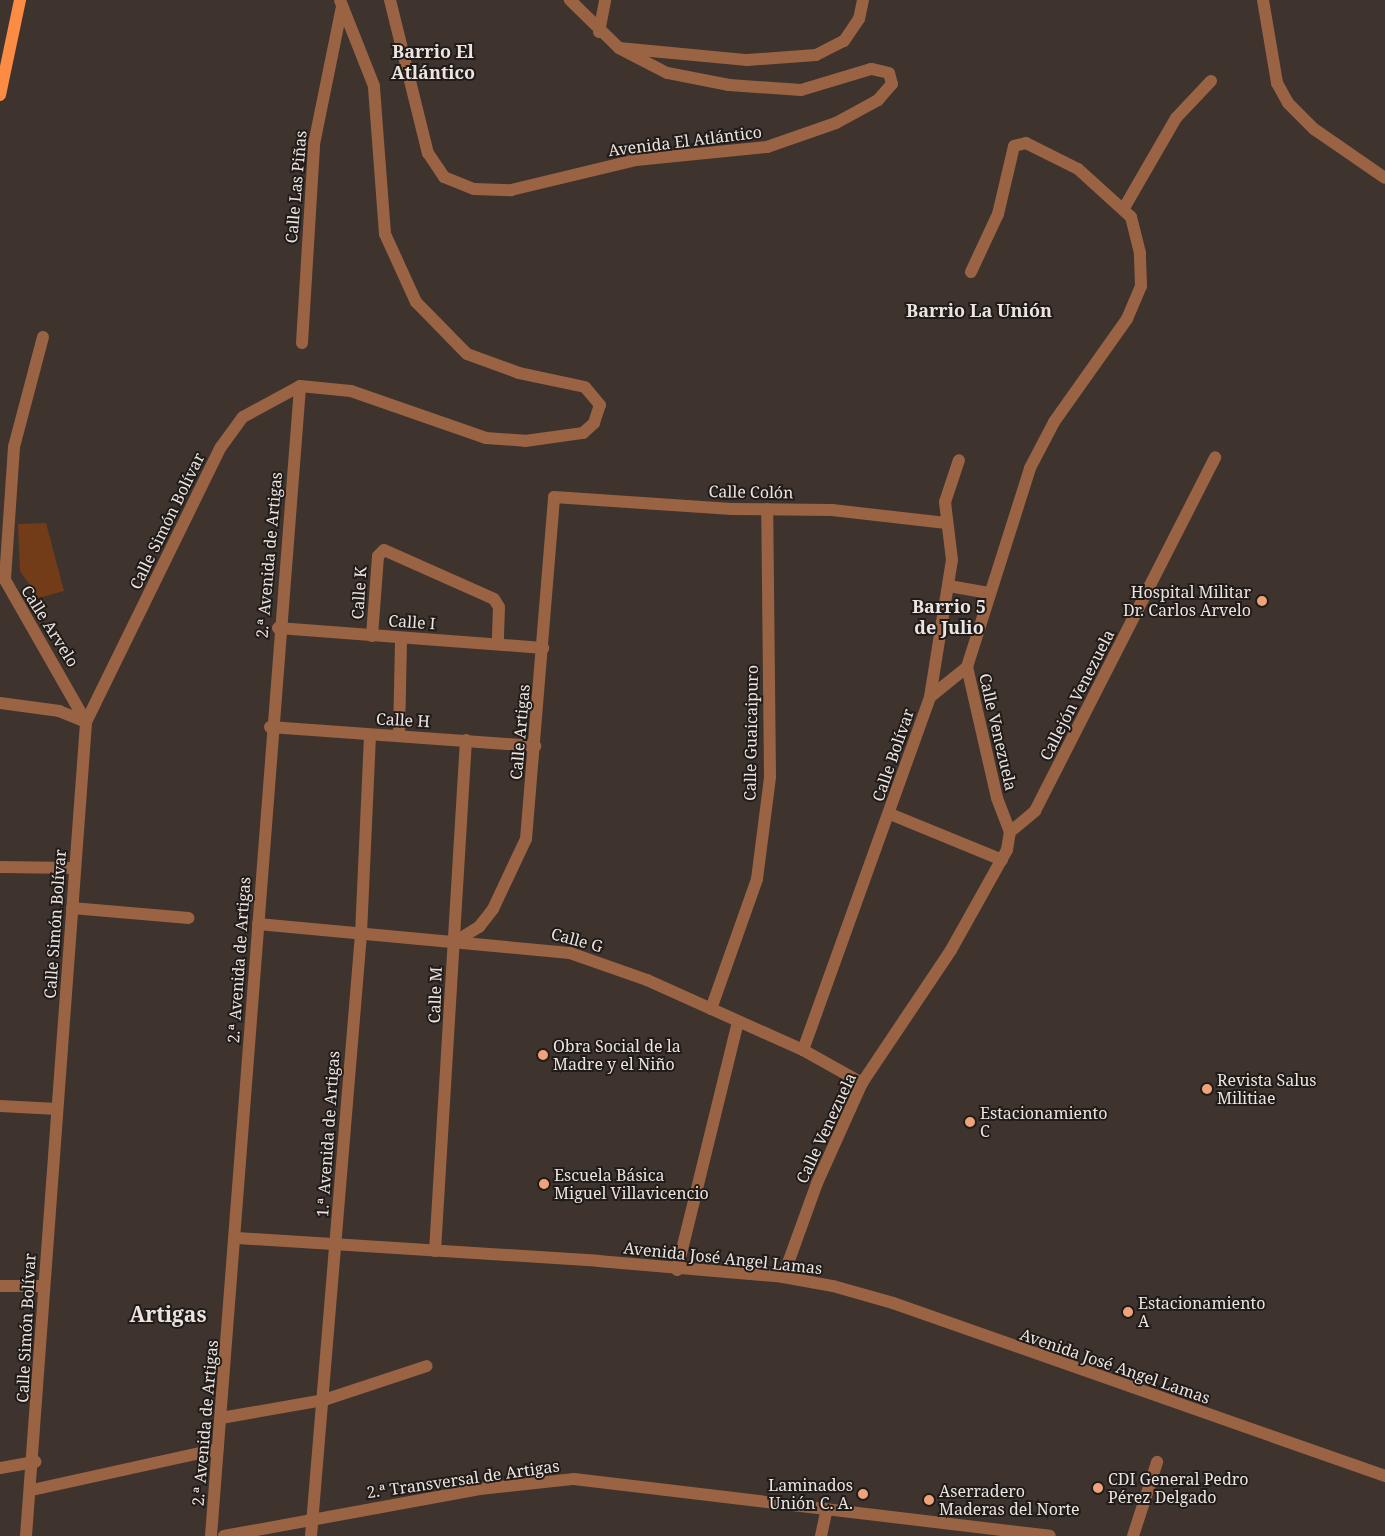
<!DOCTYPE html>
<meta charset="utf-8">
<style>
body{margin:0}
#map{position:relative;width:1385px;height:1536px;overflow:hidden;background:#3e332d;font-family:"Noto Serif",serif}
div>[style]{position:absolute}
.green>*{inset:0;background:#733c19}
.minor>*{height:12px;margin:-6px;padding:0 6px;transform-origin:6px;border-radius:6px;background:#9a6343}
.major>*{height:12px;margin:-6px;padding:0 6px;transform-origin:6px;border-radius:6px;background:#fc8b44}
.dots>*{width:14px;height:14px;translate:-50% -50%;box-sizing:border-box;border:2px solid #211c19;border-radius:50%}
span{translate:-50% -50%;white-space:nowrap;text-align:center;line-height:1.15;-webkit-text-stroke:4px #211c19;paint-order:stroke}
.street-label{font-size:16px;color:#ebe4e0}
.poi-label{font-size:16px;color:#ebe4e0}
.right{translate:-100% -50%;text-align:right}
.left{translate:0 -50%;text-align:left}
.neighbourhood-label{font-size:18px;color:#ebe4e0;font-weight:700}
.district-label{font-size:21px;color:#ebe4e0;font-weight:700}
</style>
<div id="map">
<div class="green">
<div style="clip-path:polygon(46px 523px,64px 591px,39px 598px,20px 571px,18px 524px)"></div>
</div>
<div class="minor">
<div style="left:390px;top:0;width:158px;rotate:76.1deg"></div>
<div style="left:428px;top:153px;width:29px;rotate:56deg"></div>
<div style="left:444px;top:177px;width:32px;rotate:22deg"></div>
<div style="left:474px;top:189px;width:37px;rotate:2deg"></div>
<div style="left:511px;top:190px;width:129px;rotate:-13.5deg"></div>
<div style="left:636px;top:160px;width:132px;rotate:-5.7deg"></div>
<div style="left:767px;top:147px;width:73px;rotate:-19.2deg"></div>
<div style="left:836px;top:123px;width:48px;rotate:-28.7deg"></div>
<div style="left:878px;top:100px;width:21px;rotate:-49deg"></div>
<div style="left:892px;top:84px;width:11px;rotate:-105deg"></div>
<div style="left:889px;top:73px;width:18px;rotate:-167deg"></div>
<div style="left:871px;top:69px;width:73px;rotate:163.3deg"></div>
<div style="left:801px;top:90px;width:72px;rotate:-176deg"></div>
<div style="left:729px;top:85px;width:63px;rotate:-169deg"></div>
<div style="left:667px;top:73px;width:54px;rotate:-152.5deg"></div>
<div style="left:619px;top:48px;width:69px;rotate:-135.6deg"></div>
<div style="left:1263px;top:0;width:84px;rotate:80.4deg"></div>
<div style="left:1277px;top:83px;width:23px;rotate:61deg"></div>
<div style="left:1288px;top:103px;width:37px;rotate:45deg"></div>
<div style="left:1314px;top:129px;width:86px;rotate:34.6deg"></div>
<div style="left:599px;top:32px;width:33px;rotate:-79deg"></div>
<div style="left:619px;top:48px;width:129px;rotate:5.4deg"></div>
<div style="left:747px;top:60px;width:69px;rotate:-4.1deg"></div>
<div style="left:816px;top:55px;width:31px;rotate:-27deg"></div>
<div style="left:844px;top:41px;width:27px;rotate:-56deg"></div>
<div style="left:859px;top:19px;width:19px;rotate:-78deg"></div>
<div style="left:1124px;top:208px;width:104px;rotate:-60deg"></div>
<div style="left:1176px;top:118px;width:51px;rotate:-46.6deg"></div>
<div style="left:43px;top:337px;width:114px;rotate:104.8deg"></div>
<div style="left:14px;top:447px;width:133px;rotate:93.9deg"></div>
<div style="left:5px;top:580px;width:163px;rotate:60.3deg"></div>
<div style="left:302px;top:343px;width:199px;rotate:-86.5deg"></div>
<div style="left:314px;top:144px;width:141px;rotate:-78.5deg"></div>
<div style="left:949px;top:586px;width:39px;rotate:10deg"></div>
<div style="left:278px;top:628px;width:266px;rotate:4.3deg"></div>
<div style="left:372px;top:636px;width:80px;rotate:-85.7deg"></div>
<div style="left:378px;top:556px;width:8px;rotate:-45deg"></div>
<div style="left:384px;top:550px;width:120px;rotate:24deg"></div>
<div style="left:494px;top:599px;width:9px;rotate:58deg"></div>
<div style="left:499px;top:607px;width:37px;rotate:92deg"></div>
<div style="left:930px;top:697px;width:48px;rotate:-39deg"></div>
<div style="left:0;top:703px;width:60px;rotate:7.7deg"></div>
<div style="left:59px;top:711px;width:29px;rotate:22deg"></div>
<div style="left:270px;top:727px;width:266px;rotate:4.1deg"></div>
<div style="left:399px;top:736px;width:97px;rotate:-88.8deg"></div>
<div style="left:890px;top:814px;width:121px;rotate:22.3deg"></div>
<div style="left:1010px;top:832px;width:33px;rotate:-40deg"></div>
<div style="left:1035px;top:811px;width:397px;rotate:-63deg"></div>
<div style="left:0;top:867px;width:75px;rotate:0.8deg"></div>
<div style="left:72px;top:908px;width:117px;rotate:4.9deg"></div>
<div style="left:258px;top:924px;width:313px;rotate:5.3deg"></div>
<div style="left:570px;top:953px;width:82px;rotate:19.3deg"></div>
<div style="left:647px;top:980px;width:171px;rotate:24.2deg"></div>
<div style="left:803px;top:1050px;width:68px;rotate:29.2deg"></div>
<div style="left:453px;top:943px;width:31px;rotate:-32deg"></div>
<div style="left:479px;top:927px;width:23px;rotate:-52deg"></div>
<div style="left:493px;top:909px;width:77px;rotate:-64.8deg"></div>
<div style="left:526px;top:839px;width:343px;rotate:-85.3deg"></div>
<div style="left:554px;top:497px;width:178px;rotate:3.9deg"></div>
<div style="left:732px;top:509px;width:100px;rotate:0.6deg"></div>
<div style="left:832px;top:510px;width:115px;rotate:6.5deg"></div>
<div style="left:711px;top:1009px;width:138px;rotate:-70.5deg"></div>
<div style="left:757px;top:879px;width:103px;rotate:-82.7deg"></div>
<div style="left:770px;top:777px;width:268px;rotate:-90.6deg"></div>
<div style="left:803px;top:1050px;width:375px;rotate:-70.2deg"></div>
<div style="left:930px;top:697px;width:139px;rotate:-80.9deg"></div>
<div style="left:952px;top:560px;width:58px;rotate:-96.9deg"></div>
<div style="left:945px;top:502px;width:44px;rotate:-71.6deg"></div>
<div style="left:0;top:1106px;width:57px;rotate:3deg"></div>
<div style="left:237px;top:1238px;width:362px;rotate:3.6deg"></div>
<div style="left:598px;top:1261px;width:186px;rotate:4.9deg"></div>
<div style="left:783px;top:1277px;width:51px;rotate:10.2deg"></div>
<div style="left:833px;top:1286px;width:62px;rotate:15.8deg"></div>
<div style="left:893px;top:1303px;width:522px;rotate:19.37deg"></div>
<div style="left:435px;top:1251px;width:512px;rotate:-86.53deg"></div>
<div style="left:677px;top:1270px;width:255px;rotate:-76.2deg"></div>
<div style="left:783px;top:1277px;width:100px;rotate:-70.1deg"></div>
<div style="left:817px;top:1183px;width:110px;rotate:-65.8deg"></div>
<div style="left:862px;top:1083px;width:160px;rotate:-56.2deg"></div>
<div style="left:951px;top:950px;width:115px;rotate:-60.8deg"></div>
<div style="left:1007px;top:850px;width:18px;rotate:-81deg"></div>
<div style="left:1010px;top:832px;width:36px;rotate:-111deg"></div>
<div style="left:997px;top:798px;width:134px;rotate:-102.9deg"></div>
<div style="left:967px;top:667px;width:209px;rotate:-72.4deg"></div>
<div style="left:1030px;top:468px;width:52px;rotate:-62.4deg"></div>
<div style="left:1054px;top:422px;width:126px;rotate:-54.7deg"></div>
<div style="left:1127px;top:319px;width:36px;rotate:-67deg"></div>
<div style="left:1141px;top:286px;width:33px;rotate:-92deg"></div>
<div style="left:1140px;top:253px;width:37px;rotate:-104deg"></div>
<div style="left:1131px;top:217px;width:72px;rotate:-137.8deg"></div>
<div style="left:1078px;top:169px;width:58px;rotate:-153.4deg"></div>
<div style="left:1026px;top:143px;width:12px;rotate:166deg"></div>
<div style="left:1014px;top:146px;width:70px;rotate:103.2deg"></div>
<div style="left:998px;top:214px;width:64px;rotate:115deg"></div>
<div style="left:0;top:1286px;width:44px"></div>
<div style="left:221px;top:1418px;width:105px;rotate:-9.9deg"></div>
<div style="left:324px;top:1400px;width:108px;rotate:-18.3deg"></div>
<div style="left:0;top:1468px;width:36px;rotate:-10deg"></div>
<div style="left:32px;top:1490px;width:190px;rotate:-12.4deg"></div>
<div style="left:26px;top:1536px;width:816px;rotate:-85.78deg"></div>
<div style="left:86px;top:722px;width:306px;rotate:-63.9deg"></div>
<div style="left:221px;top:447px;width:37px;rotate:-54deg"></div>
<div style="left:243px;top:417px;width:65px;rotate:-28.5deg"></div>
<div style="left:300px;top:386px;width:51px;rotate:5.6deg"></div>
<div style="left:351px;top:391px;width:143px;rotate:19.2deg"></div>
<div style="left:486px;top:438px;width:39px;rotate:4deg"></div>
<div style="left:525px;top:441px;width:59px;rotate:-7.9deg"></div>
<div style="left:583px;top:433px;width:15px;rotate:-42deg"></div>
<div style="left:594px;top:423px;width:19px;rotate:-72deg"></div>
<div style="left:600px;top:405px;width:23px;rotate:-130deg"></div>
<div style="left:585px;top:387px;width:67px;rotate:-168deg"></div>
<div style="left:519px;top:373px;width:55px;rotate:-159.9deg"></div>
<div style="left:467px;top:354px;width:73px;rotate:-134.4deg"></div>
<div style="left:416px;top:302px;width:75px;rotate:-114.5deg"></div>
<div style="left:385px;top:234px;width:148px;rotate:-94.3deg"></div>
<div style="left:374px;top:86px;width:92px;rotate:-111.6deg"></div>
<div style="left:211px;top:1536px;width:1153px;rotate:-85.57deg"></div>
<div style="left:224px;top:1536px;width:260px;rotate:-10.4deg"></div>
<div style="left:480px;top:1489px;width:95px;rotate:-6.1deg"></div>
<div style="left:574px;top:1479px;width:479px;rotate:6.8deg"></div>
<div style="left:311px;top:1536px;width:604px;rotate:-85.25deg"></div>
<div style="left:361px;top:934px;width:199px;rotate:-87.4deg"></div>
<div style="left:821px;top:1536px;width:25px;rotate:-78deg"></div>
<div style="left:1133px;top:1536px;width:78px;rotate:-72deg"></div>
</div>
<div class="major">
<div style="left:0;top:95px;width:97px;rotate:-78.1deg"></div>
</div>
<div class="dots">
<div style="left:1262px;top:601px;background:#efa378"></div>
<div style="left:543px;top:1055px;background:#efa378"></div>
<div style="left:1207px;top:1089px;background:#efa378"></div>
<div style="left:970px;top:1122px;background:#efa378"></div>
<div style="left:544px;top:1184px;background:#efa378"></div>
<div style="left:1128px;top:1312px;background:#efa378"></div>
<div style="left:1098px;top:1488px;background:#efa378"></div>
<div style="left:863px;top:1494px;background:#efa378"></div>
<div style="left:929px;top:1500px;background:#efa378"></div>
</div>
<div class="street-label">
<span style="left:685px;top:141px;rotate:-7deg">Avenida El Atlántico</span>
<span style="left:296px;top:187px;rotate:-85deg">Calle Las Piñas</span>
<span style="left:751px;top:492px;rotate:1deg">Calle Colón</span>
<span style="left:167px;top:521px;rotate:-64deg">Calle Simón Bolívar</span>
<span style="left:269px;top:555px;rotate:-85deg">2.ª Avenida de Artigas</span>
<span style="left:359px;top:593px;rotate:-86deg">Calle K</span>
<span style="left:412px;top:622px;rotate:4deg">Calle I</span>
<span style="left:50px;top:626px;rotate:58deg">Calle Arvelo</span>
<span style="left:1077px;top:695px;rotate:-63deg">Callejón Venezuela</span>
<span style="left:403px;top:720px;rotate:3deg">Calle H</span>
<span style="left:520px;top:732px;rotate:-85deg">Calle Artigas</span>
<span style="left:998px;top:732px;rotate:77deg">Calle Venezuela</span>
<span style="left:751px;top:733px;rotate:-89deg">Calle Guaicaipuro</span>
<span style="left:893px;top:755px;rotate:-71deg">Calle Bolívar</span>
<span style="left:55px;top:924px;rotate:-86deg">Calle Simón Bolívar</span>
<span style="left:577px;top:940px;rotate:15deg">Calle G</span>
<span style="left:239px;top:960px;rotate:-86deg">2.ª Avenida de Artigas</span>
<span style="left:435px;top:995px;rotate:-88deg">Calle M</span>
<span style="left:826px;top:1128px;rotate:-65deg">Calle Venezuela</span>
<span style="left:328px;top:1134px;rotate:-86deg">1.ª Avenida de Artigas</span>
<span style="left:723px;top:1258px;rotate:6deg">Avenida José Angel Lamas</span>
<span style="left:26px;top:1328px;rotate:-87deg">Calle Simón Bolívar</span>
<span style="left:1115px;top:1366px;rotate:19deg">Avenida José Angel Lamas</span>
<span style="left:205px;top:1423px;rotate:-85deg">2.ª Avenida de Artigas</span>
<span style="left:463px;top:1479px;rotate:-8deg">2.ª Transversal de Artigas</span>
</div>
<div class="poi-label">
<span class="right" style="left:1251px;top:601px">Hospital Militar<br>Dr. Carlos Arvelo</span>
<span class="left" style="left:553px;top:1055px">Obra Social de la<br>Madre y el Niño</span>
<span class="left" style="left:1217px;top:1089px">Revista Salus<br>Militiae</span>
<span class="left" style="left:980px;top:1122px">Estacionamiento<br>C</span>
<span class="left" style="left:554px;top:1184px">Escuela Básica<br>Miguel Villavicencio</span>
<span class="left" style="left:1138px;top:1312px">Estacionamiento<br>A</span>
<span class="left" style="left:1108px;top:1488px">CDI General Pedro<br>Pérez Delgado</span>
<span class="right" style="left:853px;top:1494px">Laminados<br>Unión C. A.</span>
<span class="left" style="left:939px;top:1500px">Aserradero<br>Maderas del Norte</span>
</div>
<div class="neighbourhood-label">
<span style="left:433px;top:62px">Barrio El<br>Atlántico</span>
<span style="left:979px;top:310px">Barrio La Unión</span>
<span style="left:949px;top:617px">Barrio 5<br>de Julio</span>
</div>
<div class="district-label">
<span style="left:168px;top:1314px">Artigas</span>
</div>
</div>
